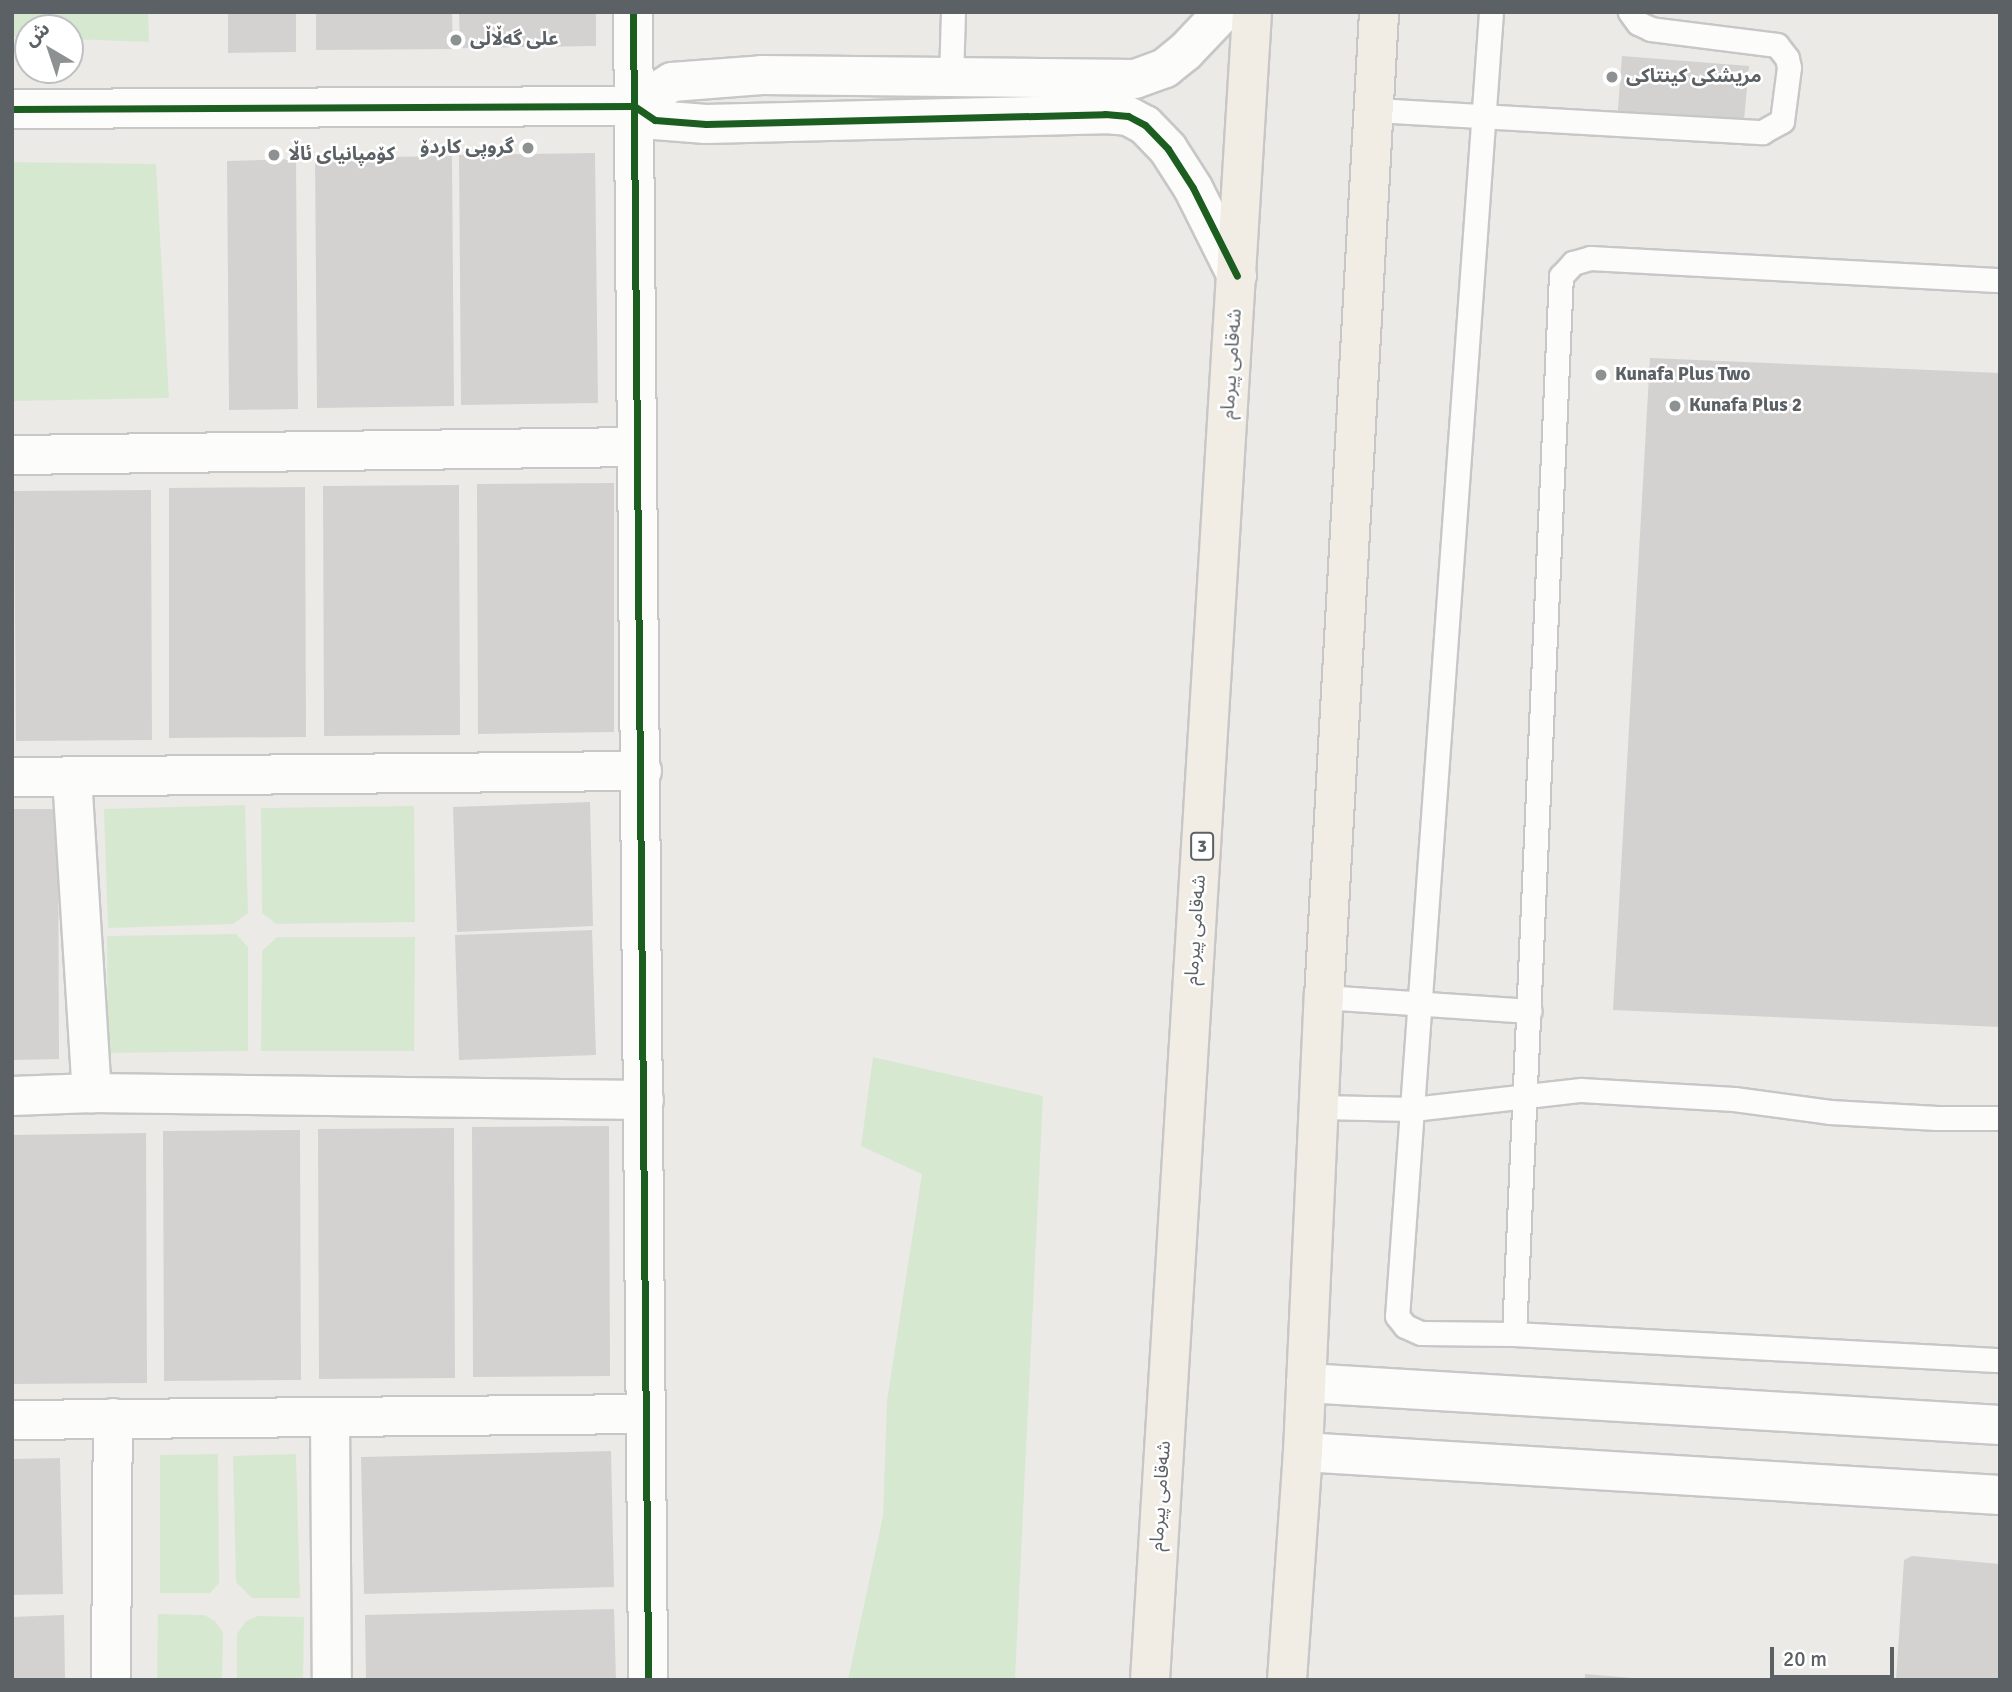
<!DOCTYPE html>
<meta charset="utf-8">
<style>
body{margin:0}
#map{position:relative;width:2012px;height:1692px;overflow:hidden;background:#eceae7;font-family:Signika,"Noto Sans Arabic",sans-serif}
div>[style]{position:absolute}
.green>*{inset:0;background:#d7e8d1}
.building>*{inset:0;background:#d4d2d1}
.roads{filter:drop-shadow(2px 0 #c7c7c8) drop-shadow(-2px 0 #c7c7c8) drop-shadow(0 2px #c7c7c8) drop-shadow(0 -2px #c7c7c8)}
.service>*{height:23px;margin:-11.5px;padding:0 11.5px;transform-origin:11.5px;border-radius:11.5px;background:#fcfcfb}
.minor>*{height:38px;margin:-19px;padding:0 19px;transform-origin:19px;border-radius:19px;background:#fcfcfb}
.trunk>*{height:38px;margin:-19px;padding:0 19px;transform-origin:19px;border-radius:19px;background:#f1ece4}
.cycleway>*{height:7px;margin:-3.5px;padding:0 3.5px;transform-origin:3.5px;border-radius:3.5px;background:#1b5e20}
.dots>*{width:19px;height:19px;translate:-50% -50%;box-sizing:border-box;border:4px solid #fff;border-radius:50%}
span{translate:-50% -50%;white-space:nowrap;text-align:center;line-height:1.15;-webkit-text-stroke:5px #fff;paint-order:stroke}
.shield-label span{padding:2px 5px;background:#fff;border:2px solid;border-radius:5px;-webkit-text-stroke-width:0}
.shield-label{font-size:18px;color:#5c6165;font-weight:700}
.poi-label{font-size:19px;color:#5c6165;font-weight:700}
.left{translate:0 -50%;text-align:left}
.right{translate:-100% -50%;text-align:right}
.street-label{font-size:19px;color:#5c6165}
.frame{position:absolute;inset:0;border:14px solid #5c6165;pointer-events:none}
.north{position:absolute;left:14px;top:14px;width:70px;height:70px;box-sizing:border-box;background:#fff;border:2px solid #bec0c1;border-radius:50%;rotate:321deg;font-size:19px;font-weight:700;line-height:28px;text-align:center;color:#5c6165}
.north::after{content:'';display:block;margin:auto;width:24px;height:32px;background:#8e9192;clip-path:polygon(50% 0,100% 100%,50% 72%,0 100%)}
.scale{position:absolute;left:1770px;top:1647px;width:124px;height:32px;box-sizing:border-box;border:4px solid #5c6165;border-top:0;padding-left:9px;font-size:21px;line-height:24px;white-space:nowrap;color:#5c6165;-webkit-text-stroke:5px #fff;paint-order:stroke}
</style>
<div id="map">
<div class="green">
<div style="clip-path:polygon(12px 12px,148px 12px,149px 42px,70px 39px,70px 28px,28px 28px,28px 37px,12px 37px)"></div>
<div style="clip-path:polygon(12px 162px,156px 164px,169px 398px,12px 401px)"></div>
<div style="clip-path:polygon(245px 805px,248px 913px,233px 924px,108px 928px,104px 809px)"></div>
<div style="clip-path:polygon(414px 806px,415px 922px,276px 924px,262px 913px,261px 808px)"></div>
<div style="clip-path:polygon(236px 934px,248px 947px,248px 1051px,108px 1053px,107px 936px)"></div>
<div style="clip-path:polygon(277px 937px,415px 937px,414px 1051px,261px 1051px,262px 951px)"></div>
<div style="clip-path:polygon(873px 1057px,1043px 1096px,1015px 1680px,848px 1680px,883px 1516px,887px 1401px,922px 1174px,861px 1146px)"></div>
<div style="clip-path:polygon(218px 1454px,219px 1583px,210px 1593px,160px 1593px,160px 1455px)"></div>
<div style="clip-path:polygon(296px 1454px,300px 1598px,252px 1598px,236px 1582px,233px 1456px)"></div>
<div style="clip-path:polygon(158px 1614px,204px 1615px,215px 1621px,223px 1632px,222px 1680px,157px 1680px)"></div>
<div style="clip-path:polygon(258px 1616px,304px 1617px,303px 1680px,237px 1680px,237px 1634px,246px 1621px)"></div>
</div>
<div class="building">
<div style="clip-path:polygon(228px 12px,296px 12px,296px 52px,228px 53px)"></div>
<div style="clip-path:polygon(316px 12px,452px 12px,453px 49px,316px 50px)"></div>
<div style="clip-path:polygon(459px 12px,596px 12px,596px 46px,460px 48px)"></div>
<div style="clip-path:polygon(1622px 56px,1749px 66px,1743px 131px,1617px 121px)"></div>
<div style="clip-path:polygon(595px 153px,598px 403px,461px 405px,459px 155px)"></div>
<div style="clip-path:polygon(452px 156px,454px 406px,317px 408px,315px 158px)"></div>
<div style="clip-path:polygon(296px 159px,298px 409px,229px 410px,227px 161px)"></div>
<div style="clip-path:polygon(1650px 358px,2000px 373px,2000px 1027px,1613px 1010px)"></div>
<div style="clip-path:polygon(614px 483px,614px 732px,478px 734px,477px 484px)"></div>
<div style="clip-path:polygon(459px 485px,460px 735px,324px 736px,323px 486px)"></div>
<div style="clip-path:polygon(305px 487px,306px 737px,169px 738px,169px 488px)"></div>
<div style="clip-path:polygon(151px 490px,152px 740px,16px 741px,14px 491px)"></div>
<div style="clip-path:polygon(590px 802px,593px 926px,457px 932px,453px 807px)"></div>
<div style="clip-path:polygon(12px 809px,58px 809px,59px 1059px,12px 1060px)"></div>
<div style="clip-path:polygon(592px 930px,596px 1055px,459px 1060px,455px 935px)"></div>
<div style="clip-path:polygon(609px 1126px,610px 1376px,473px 1377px,472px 1127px)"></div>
<div style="clip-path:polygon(454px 1128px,455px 1378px,319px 1379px,318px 1129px)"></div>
<div style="clip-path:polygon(300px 1130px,301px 1380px,164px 1381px,163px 1131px)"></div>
<div style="clip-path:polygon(146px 1133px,147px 1383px,12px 1384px,12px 1135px)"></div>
<div style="clip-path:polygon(611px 1451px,614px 1587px,364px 1594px,361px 1457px)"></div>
<div style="clip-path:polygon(60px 1458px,63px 1594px,12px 1595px,12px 1459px)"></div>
<div style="clip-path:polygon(1912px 1556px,2000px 1564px,2000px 1680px,1896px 1680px,1904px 1560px)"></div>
<div style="clip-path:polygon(614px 1609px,616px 1680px,366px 1680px,365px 1615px)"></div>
<div style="clip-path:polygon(64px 1615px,65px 1680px,12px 1680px,12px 1617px)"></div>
<div style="clip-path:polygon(1585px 1674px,1633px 1678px,1633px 1680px,1585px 1680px)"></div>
</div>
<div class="roads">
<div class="service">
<div style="left:1491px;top:12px;width:1307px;rotate:94.12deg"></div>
<div style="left:1397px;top:1316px;width:13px;rotate:51deg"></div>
<div style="left:1405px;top:1326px;width:17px;rotate:24deg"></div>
<div style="left:1421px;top:1333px;width:93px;rotate:0.6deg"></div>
<div style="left:1514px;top:1334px;width:487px;rotate:3.1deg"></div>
<div style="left:951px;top:79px;width:67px;rotate:-88.3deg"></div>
<div style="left:1375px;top:110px;width:388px;rotate:3.3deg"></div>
<div style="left:1762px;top:132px;width:23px;rotate:-29deg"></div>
<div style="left:1782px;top:121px;width:54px;rotate:-82.6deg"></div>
<div style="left:1789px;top:67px;width:9px;rotate:-103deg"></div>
<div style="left:1787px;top:58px;width:16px;rotate:-128deg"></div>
<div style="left:1777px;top:45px;width:127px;rotate:-172.8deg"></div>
<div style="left:1651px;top:29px;width:14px;rotate:-155deg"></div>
<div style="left:1638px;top:23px;width:14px;rotate:-126deg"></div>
<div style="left:1324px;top:997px;width:206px;rotate:3.9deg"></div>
<div style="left:1319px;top:1107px;width:94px;rotate:1.2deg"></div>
<div style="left:1413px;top:1109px;width:169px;rotate:-6.5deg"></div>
<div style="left:1581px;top:1090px;width:153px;rotate:3.4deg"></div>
<div style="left:1734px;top:1099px;width:97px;rotate:7.7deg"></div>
<div style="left:1830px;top:1112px;width:107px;rotate:3.2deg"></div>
<div style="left:1937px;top:1118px;width:63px"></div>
<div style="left:1514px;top:1334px;width:1059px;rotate:-87.46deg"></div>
<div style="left:1561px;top:276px;width:18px;rotate:-47deg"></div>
<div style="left:1573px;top:263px;width:18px;rotate:-16deg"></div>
<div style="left:1590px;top:258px;width:411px;rotate:3.1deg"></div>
</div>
<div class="minor">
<div style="left:633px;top:12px;width:1668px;rotate:89.48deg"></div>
<div style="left:634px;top:106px;width:45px;rotate:-32.3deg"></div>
<div style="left:672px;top:82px;width:90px;rotate:-4.4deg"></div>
<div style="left:762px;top:75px;width:373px;rotate:0.6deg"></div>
<div style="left:1135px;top:79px;width:32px;rotate:-20deg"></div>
<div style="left:1165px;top:68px;width:26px;rotate:-39deg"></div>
<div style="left:1185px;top:52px;width:55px;rotate:-46.5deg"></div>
<div style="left:12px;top:109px;width:622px;rotate:-0.28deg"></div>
<div style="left:634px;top:106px;width:25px;rotate:34deg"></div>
<div style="left:655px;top:120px;width:51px;rotate:4.5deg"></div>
<div style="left:706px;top:124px;width:399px;rotate:-1.4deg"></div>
<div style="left:1105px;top:114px;width:23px;rotate:5deg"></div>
<div style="left:1128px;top:116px;width:19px;rotate:28deg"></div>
<div style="left:1145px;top:125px;width:33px;rotate:46deg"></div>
<div style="left:1168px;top:149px;width:46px;rotate:57.3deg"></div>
<div style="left:1193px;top:188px;width:98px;rotate:63.4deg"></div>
<div style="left:12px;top:455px;width:625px;rotate:-0.73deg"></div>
<div style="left:12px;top:777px;width:630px;rotate:-0.55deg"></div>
<div style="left:72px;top:777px;width:317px;rotate:86.4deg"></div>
<div style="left:12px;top:1096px;width:80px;rotate:-2.1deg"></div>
<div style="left:92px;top:1093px;width:552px;rotate:0.73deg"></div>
<div style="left:1306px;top:1383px;width:695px;rotate:3.46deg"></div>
<div style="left:330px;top:1418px;width:262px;rotate:89.6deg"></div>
<div style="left:12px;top:1420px;width:634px;rotate:-0.54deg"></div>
<div style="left:1303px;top:1452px;width:698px;rotate:3.53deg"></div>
<div style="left:111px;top:1680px;width:262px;rotate:-89.6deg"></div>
</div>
<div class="trunk">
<div style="left:1150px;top:1680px;width:1671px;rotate:-86.5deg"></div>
<div style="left:1287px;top:1680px;width:229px;rotate:-86deg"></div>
<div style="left:1303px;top:1452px;width:455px;rotate:-87.4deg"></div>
<div style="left:1324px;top:997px;width:987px;rotate:-86.8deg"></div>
</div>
</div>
<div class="cycleway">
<div style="left:633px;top:12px;width:1668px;rotate:89.48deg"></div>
<div style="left:12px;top:109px;width:622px;rotate:-0.28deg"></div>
<div style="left:634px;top:106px;width:25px;rotate:34deg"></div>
<div style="left:655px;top:120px;width:51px;rotate:4.5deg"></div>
<div style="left:706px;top:124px;width:399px;rotate:-1.4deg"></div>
<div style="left:1105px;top:114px;width:23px;rotate:5deg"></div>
<div style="left:1128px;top:116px;width:19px;rotate:28deg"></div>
<div style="left:1145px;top:125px;width:33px;rotate:46deg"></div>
<div style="left:1168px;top:149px;width:46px;rotate:57.3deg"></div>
<div style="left:1193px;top:188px;width:98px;rotate:63.4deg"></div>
</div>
<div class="dots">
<div style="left:456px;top:40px;background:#8e9192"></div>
<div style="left:1612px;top:77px;background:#8e9192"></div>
<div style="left:528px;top:148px;background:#8e9192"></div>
<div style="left:274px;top:155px;background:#8e9192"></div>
<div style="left:1601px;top:375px;background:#8e9192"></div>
<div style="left:1675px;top:406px;background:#8e9192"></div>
</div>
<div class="shield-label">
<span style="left:1202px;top:846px">3</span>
</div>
<div class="poi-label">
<span class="left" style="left:470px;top:40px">علی گەڵاڵی</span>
<span class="left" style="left:1626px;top:77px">مریشکی کینتاکی</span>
<span class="right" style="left:514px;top:148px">گروپی کاردۆ</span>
<span class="left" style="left:288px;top:155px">کۆمپانیای ئاڵا</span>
<span class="left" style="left:1615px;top:375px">Kunafa Plus Two</span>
<span class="left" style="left:1689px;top:406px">Kunafa Plus 2</span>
</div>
<div class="street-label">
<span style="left:1232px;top:364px;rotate:-86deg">شەقامی پیرمام</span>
<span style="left:1196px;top:930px;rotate:-86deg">شەقامی پیرمام</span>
<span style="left:1161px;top:1496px;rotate:-86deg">شەقامی پیرمام</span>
</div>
<div class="frame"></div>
<div class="north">ش</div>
<div class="scale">20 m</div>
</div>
